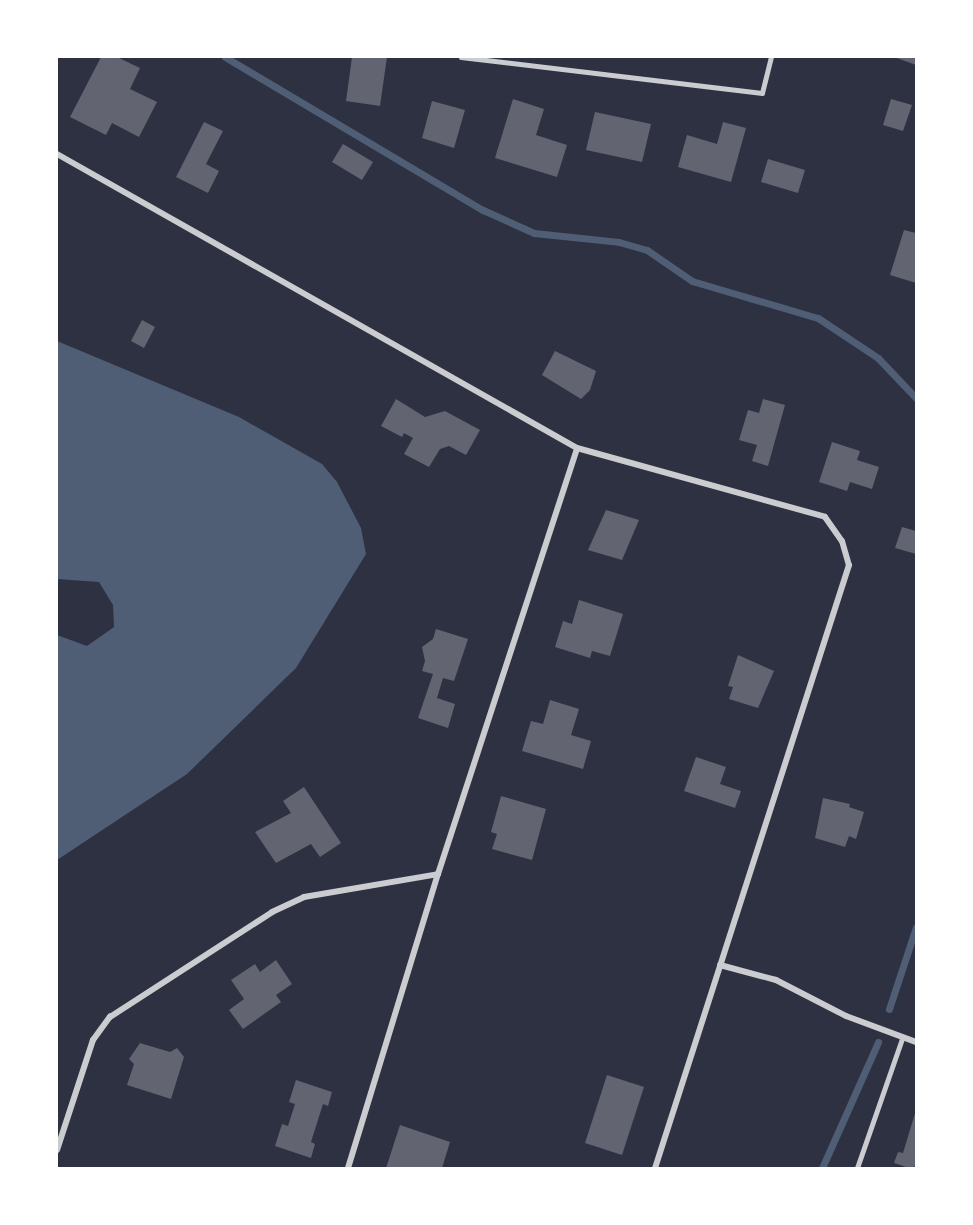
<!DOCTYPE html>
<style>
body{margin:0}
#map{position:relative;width:973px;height:1225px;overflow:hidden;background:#2d3142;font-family:Raleway,sans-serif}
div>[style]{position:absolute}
.water>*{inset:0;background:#4f5d75}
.stream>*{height:7px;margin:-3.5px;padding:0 3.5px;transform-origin:3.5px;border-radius:3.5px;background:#4f5d75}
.building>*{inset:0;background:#626471}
.service>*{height:4.5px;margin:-2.25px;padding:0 2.25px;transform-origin:2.25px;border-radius:2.25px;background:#caccd0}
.minor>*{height:6px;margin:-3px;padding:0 3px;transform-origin:3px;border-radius:3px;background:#caccd0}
span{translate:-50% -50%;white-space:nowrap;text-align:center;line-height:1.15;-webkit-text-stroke:6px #fff;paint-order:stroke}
.frame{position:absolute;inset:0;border:58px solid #fff;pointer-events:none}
</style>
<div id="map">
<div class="water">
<div style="clip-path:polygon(57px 341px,239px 417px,322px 464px,337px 482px,361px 528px,366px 554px,296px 668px,187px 774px,57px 860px,57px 635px,87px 646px,114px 627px,113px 605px,99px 582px,57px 579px)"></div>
</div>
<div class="stream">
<div style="left:225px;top:57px;width:300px;rotate:30.7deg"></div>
<div style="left:483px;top:210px;width:56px;rotate:24.3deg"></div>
<div style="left:534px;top:233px;width:85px;rotate:6deg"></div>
<div style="left:619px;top:242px;width:29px;rotate:16deg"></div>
<div style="left:647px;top:250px;width:55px;rotate:34.6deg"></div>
<div style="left:692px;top:281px;width:131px;rotate:16.4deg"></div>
<div style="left:818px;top:318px;width:72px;rotate:33.7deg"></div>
<div style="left:878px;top:358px;width:55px;rotate:46.5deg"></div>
<div style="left:889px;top:1009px;width:86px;rotate:-71.8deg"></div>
<div style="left:822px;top:1168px;width:138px;rotate:-66deg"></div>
</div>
<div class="building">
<div style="clip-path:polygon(101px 57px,117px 57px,140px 68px,130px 89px,157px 102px,139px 137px,112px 123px,106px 135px,70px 117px)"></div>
<div style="clip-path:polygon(352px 57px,387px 57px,380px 106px,346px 101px)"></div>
<div style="clip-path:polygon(894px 57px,916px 57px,916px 65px)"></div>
<div style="clip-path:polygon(513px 99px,544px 109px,536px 135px,567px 145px,557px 177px,495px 158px)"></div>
<div style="clip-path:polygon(891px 99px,912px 105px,903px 131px,883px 125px)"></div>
<div style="clip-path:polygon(432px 101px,465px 110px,454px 148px,422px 138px)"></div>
<div style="clip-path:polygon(595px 112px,651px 124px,642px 162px,586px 150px)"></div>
<div style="clip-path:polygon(204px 122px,223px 131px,206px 164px,219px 171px,208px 193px,176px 177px)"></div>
<div style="clip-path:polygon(723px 122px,746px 128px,731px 182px,678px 167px,687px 135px,717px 144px)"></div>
<div style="clip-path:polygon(343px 144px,373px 162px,362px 180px,332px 162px)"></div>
<div style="clip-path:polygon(768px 159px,805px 170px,798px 193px,761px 182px)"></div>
<div style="clip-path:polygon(904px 230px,916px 233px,916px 283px,890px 275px)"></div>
<div style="clip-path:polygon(142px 320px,155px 327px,144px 348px,131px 341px)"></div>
<div style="clip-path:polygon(555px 351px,596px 371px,590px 390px,581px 399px,542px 375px)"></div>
<div style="clip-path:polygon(396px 399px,425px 417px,445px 411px,480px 430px,466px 455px,449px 446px,440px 449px,429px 467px,404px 454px,413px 438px,404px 433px,402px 437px,381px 426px)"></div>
<div style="clip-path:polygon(763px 399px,785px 405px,768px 466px,752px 461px,757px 445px,739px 440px,748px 410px,759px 413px)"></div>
<div style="clip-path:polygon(832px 442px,860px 451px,857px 460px,879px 467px,872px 489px,850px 482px,847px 491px,819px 482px)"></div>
<div style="clip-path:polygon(606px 510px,639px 520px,622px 560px,588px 550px)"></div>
<div style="clip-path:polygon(902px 527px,916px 531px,916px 554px,895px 548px)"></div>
<div style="clip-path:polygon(579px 600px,623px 614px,610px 656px,592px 651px,590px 658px,555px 647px,563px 621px,572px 624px)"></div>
<div style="clip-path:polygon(436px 629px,468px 639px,454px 681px,443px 678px,437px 698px,455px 704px,448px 728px,418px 718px,433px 674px,422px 671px,425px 661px,422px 647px,433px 639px)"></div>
<div style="clip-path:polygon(738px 655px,774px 671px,758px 708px,729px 699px,733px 687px,728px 686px)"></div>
<div style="clip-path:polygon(550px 700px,579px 709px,571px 735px,591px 741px,583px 769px,522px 751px,531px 721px,543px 724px)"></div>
<div style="clip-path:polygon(696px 757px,726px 767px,720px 784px,741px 791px,735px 808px,684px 791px)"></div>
<div style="clip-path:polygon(304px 787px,341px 843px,320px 857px,311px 844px,276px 863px,255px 832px,291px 813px,283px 801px)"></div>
<div style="clip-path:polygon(501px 796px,546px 809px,532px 860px,492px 849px,497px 834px,491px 832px)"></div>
<div style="clip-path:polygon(823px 798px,850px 804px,849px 807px,864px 812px,856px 839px,849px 836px,845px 847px,815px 838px)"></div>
<div style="clip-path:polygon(276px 960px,292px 984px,276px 995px,281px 1002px,243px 1029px,229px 1010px,244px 999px,231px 980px,255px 964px,260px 972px)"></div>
<div style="clip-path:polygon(140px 1043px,170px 1052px,177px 1048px,184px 1057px,171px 1099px,127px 1085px,134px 1064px,129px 1059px)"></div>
<div style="clip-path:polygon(607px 1075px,644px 1087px,622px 1155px,585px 1143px)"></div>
<div style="clip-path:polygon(296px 1080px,332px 1092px,328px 1106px,323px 1104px,311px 1142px,315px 1144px,311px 1158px,275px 1146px,282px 1124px,288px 1126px,295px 1104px,289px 1102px)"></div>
<div style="clip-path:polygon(916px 1110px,916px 1166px,909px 1168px,894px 1163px,898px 1152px,903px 1153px)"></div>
<div style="clip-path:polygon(400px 1125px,450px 1142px,442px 1168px,386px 1168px)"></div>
</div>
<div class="service">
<div style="left:461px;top:57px;width:303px;rotate:6.8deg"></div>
<div style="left:762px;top:93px;width:37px;rotate:-76deg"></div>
<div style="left:857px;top:1168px;width:137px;rotate:-70.8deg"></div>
</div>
<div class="minor">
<div style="left:57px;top:154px;width:597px;rotate:29.48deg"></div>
<div style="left:577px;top:448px;width:257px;rotate:15.5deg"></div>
<div style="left:825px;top:517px;width:29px;rotate:55deg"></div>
<div style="left:842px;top:541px;width:25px;rotate:74deg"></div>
<div style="left:849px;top:565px;width:633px;rotate:107.83deg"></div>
<div style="left:720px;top:965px;width:58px;rotate:15deg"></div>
<div style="left:776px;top:980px;width:79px;rotate:27.2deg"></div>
<div style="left:846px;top:1016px;width:75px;rotate:20.4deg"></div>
<div style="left:57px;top:1150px;width:116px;rotate:-71.9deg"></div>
<div style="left:93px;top:1040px;width:29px;rotate:-54deg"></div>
<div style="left:110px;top:1017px;width:193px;rotate:-32.9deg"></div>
<div style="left:272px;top:912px;width:35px;rotate:-25deg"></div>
<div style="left:304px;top:897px;width:136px;rotate:-9.7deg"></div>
<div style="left:348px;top:1168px;width:307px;rotate:-73deg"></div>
<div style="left:438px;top:874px;width:448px;rotate:-71.9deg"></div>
</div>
<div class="frame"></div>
</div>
